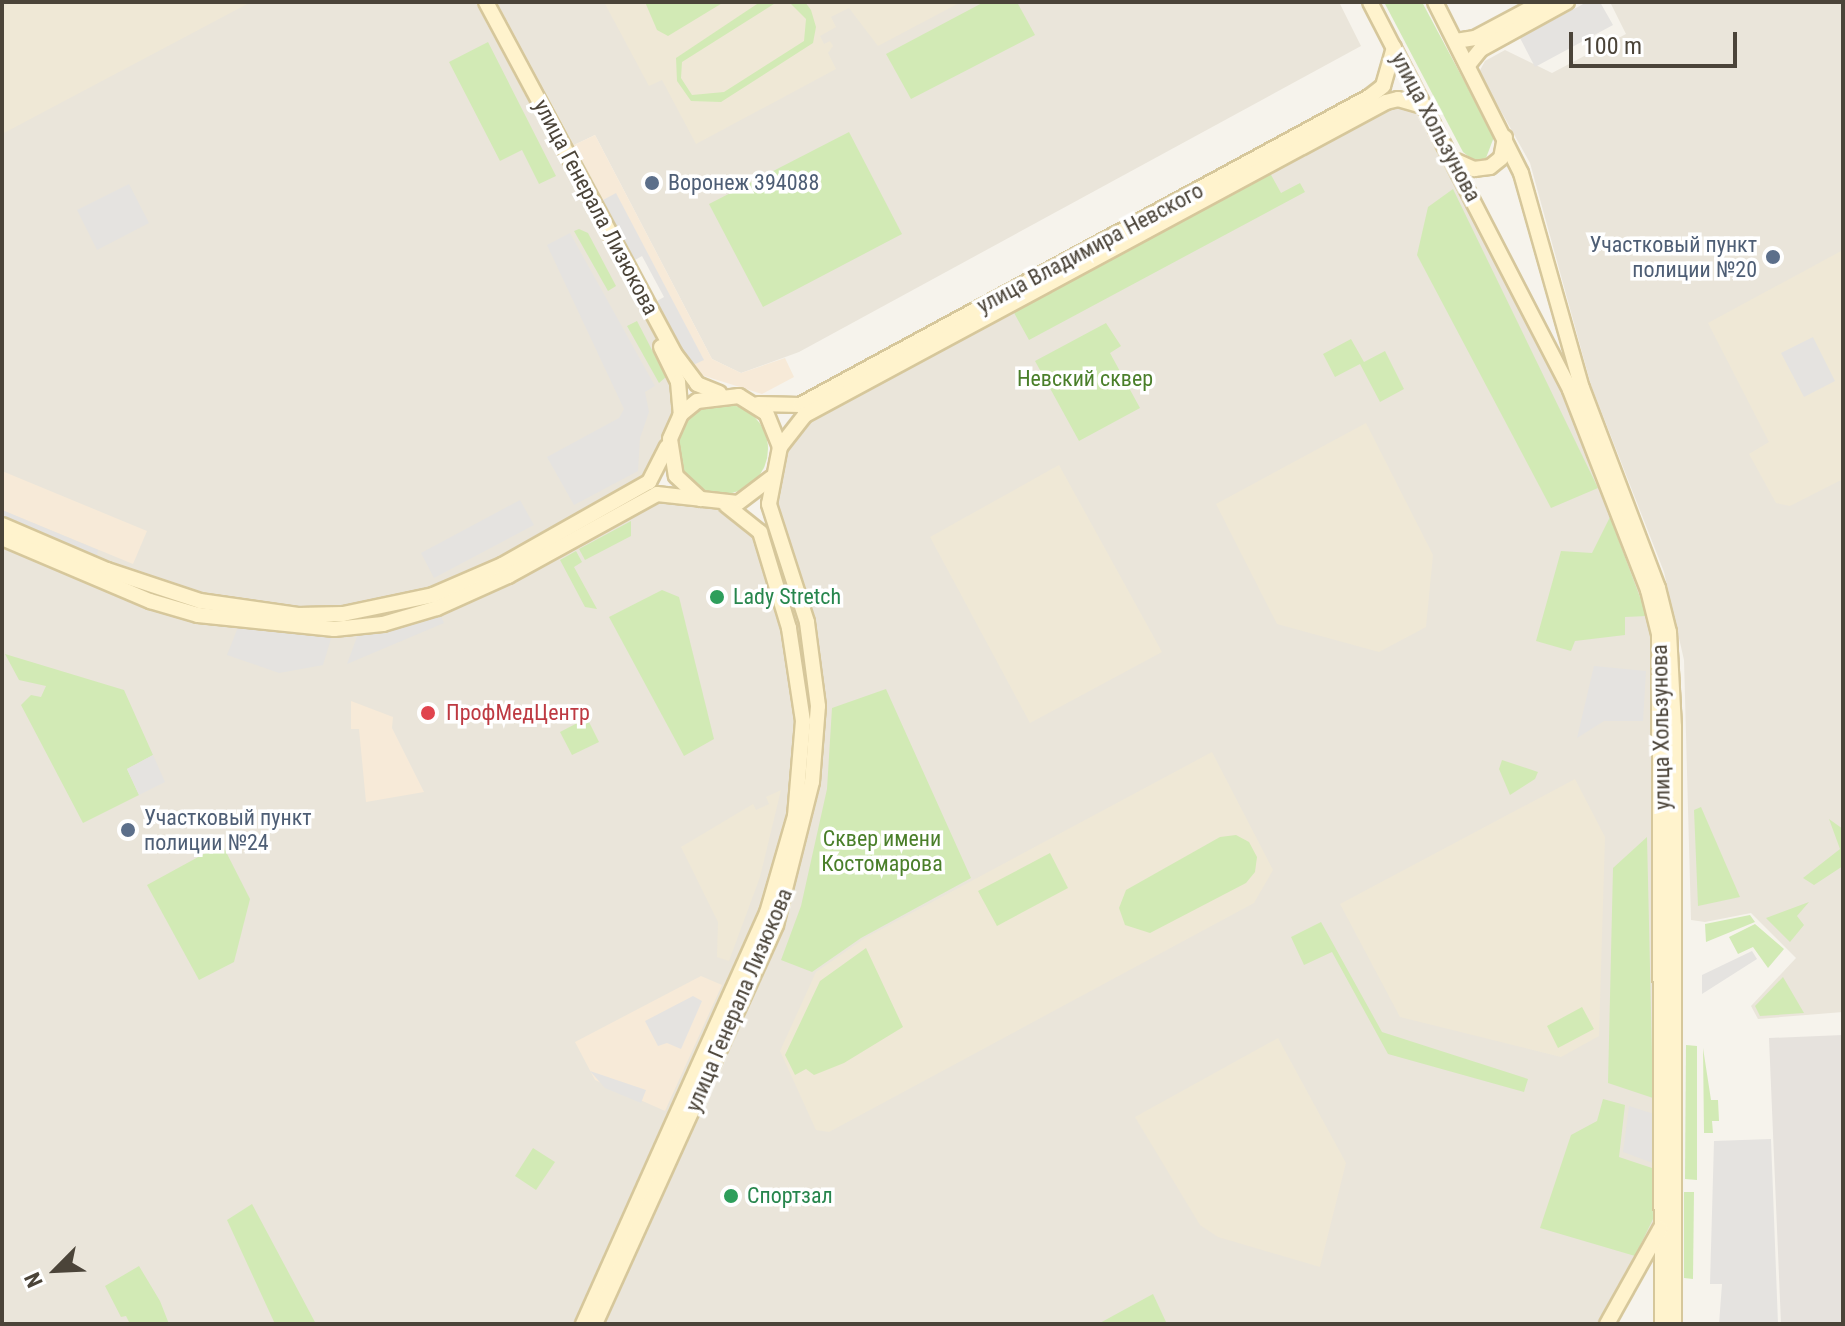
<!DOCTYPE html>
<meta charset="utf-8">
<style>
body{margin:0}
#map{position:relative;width:1845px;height:1326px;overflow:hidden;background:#f6f3ec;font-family:"Roboto Condensed",sans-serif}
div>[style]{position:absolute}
.residential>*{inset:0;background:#eae5da}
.commercial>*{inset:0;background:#f7ead8}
.industrial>*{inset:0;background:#e6e2dd}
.education>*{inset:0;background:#efe8d6}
.green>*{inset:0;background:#d2eab5}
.round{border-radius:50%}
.parking>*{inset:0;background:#e5e3e0}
.roads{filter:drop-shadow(2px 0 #d6c79b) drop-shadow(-2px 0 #d6c79b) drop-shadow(0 2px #d6c79b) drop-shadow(0 -2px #d6c79b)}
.secondary>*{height:14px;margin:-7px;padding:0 7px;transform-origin:7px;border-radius:7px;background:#fff3cd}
.dots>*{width:22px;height:22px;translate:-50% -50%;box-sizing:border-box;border:4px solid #fff;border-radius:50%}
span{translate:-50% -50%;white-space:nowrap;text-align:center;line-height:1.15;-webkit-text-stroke:7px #fff;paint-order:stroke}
.street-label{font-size:22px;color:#4b4439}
.service-label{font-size:22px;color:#4e5e75}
.left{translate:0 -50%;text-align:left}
.right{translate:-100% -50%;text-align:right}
.park-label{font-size:22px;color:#4a7f2a}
.leisure-label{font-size:22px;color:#27864d}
.health-label{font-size:22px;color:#be3a42}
.frame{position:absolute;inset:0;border:4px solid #4b4439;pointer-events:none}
.north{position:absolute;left:16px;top:1230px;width:80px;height:80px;-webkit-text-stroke:6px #fff;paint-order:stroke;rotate:246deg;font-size:22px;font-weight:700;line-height:32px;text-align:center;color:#4b4439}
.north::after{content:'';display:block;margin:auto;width:28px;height:36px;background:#4b4439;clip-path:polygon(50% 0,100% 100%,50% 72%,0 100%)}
.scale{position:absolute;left:1569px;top:32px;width:168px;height:36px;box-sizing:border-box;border:4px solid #4b4439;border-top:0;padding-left:10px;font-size:24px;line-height:28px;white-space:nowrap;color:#4b4439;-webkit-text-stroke:6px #fff;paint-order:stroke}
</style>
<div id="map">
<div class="residential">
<div style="clip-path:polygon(2px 2px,475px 2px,667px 358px,681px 414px,649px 482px,433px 595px,343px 614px,200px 601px,2px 525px)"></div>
<div style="clip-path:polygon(497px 2px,1339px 2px,1361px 46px,799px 352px,741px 373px,712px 359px,595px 135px,574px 145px)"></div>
<div style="clip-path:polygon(1610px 2px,1843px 2px,1843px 1012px,1758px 1019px,1751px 1006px,1796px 958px,1751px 913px,1705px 922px,1691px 920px,1684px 660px,1664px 572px,1591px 385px,1530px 163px,1479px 72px,1485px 61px,1505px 50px,1552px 73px,1626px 34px)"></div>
<div style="clip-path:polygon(1386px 102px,1426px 107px,1570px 390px,1659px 634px,1662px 1250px,1643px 1261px,1607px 1324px,595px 1324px,803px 829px,815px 676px,769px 504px,791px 428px)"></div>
<div style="clip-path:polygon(657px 494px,726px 505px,752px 522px,789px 628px,802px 757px,777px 881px,583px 1324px,2px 1324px,2px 538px,150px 601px,334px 629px,437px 608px)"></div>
</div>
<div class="commercial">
<div style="clip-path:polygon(595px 135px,712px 359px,741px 373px,785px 358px,794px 377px,762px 394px,695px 373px,691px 366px,703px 359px,616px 194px,603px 200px,574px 145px)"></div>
<div style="clip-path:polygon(2px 471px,147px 531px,133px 564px,2px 510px)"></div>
<div style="clip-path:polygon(351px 701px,393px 717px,392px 728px,424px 792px,366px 802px,359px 729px,351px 729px)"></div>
<div style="clip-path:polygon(701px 976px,722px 985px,665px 1111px,595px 1080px,575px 1042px)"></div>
</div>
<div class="industrial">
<div style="clip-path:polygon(1843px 1035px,1843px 1324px,1781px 1324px,1769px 1038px)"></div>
</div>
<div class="education">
<div style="clip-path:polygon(2px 2px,251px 2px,2px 134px)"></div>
<div style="clip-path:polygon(604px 2px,961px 2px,878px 46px,849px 8px,831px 17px,836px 27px,820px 36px,824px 44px,830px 41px,833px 46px,828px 53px,836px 69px,696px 144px,662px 80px,649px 86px)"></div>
<div style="clip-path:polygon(1843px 250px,1843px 479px,1790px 506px,1776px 503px,1749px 454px,1769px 442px,1708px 323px)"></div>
<div style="clip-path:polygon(1366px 423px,1433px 555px,1426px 627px,1379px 652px,1277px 624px,1216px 504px)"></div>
<div style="clip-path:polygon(1059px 465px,1162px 652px,1030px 723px,930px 537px)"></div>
<div style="clip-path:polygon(1212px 752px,1273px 870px,1254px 903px,829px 1132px,816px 1130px,780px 1051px,816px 972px,865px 938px)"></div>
<div style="clip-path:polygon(1575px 779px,1605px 837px,1599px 1036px,1561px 1057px,1400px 1017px,1340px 904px)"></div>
<div style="clip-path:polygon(781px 790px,760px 877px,729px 961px,717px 957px,718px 922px,681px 847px,753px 804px,756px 810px,769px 804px,766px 797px)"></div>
<div style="clip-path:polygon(1278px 1038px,1346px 1163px,1320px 1267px,1218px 1237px,1200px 1225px,1135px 1117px)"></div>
</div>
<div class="green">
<div style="clip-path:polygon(645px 2px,724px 2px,668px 36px,657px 30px)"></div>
<div style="clip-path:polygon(760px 2px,777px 2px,682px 62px,681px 78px,692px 95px,724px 92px,804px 41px,806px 19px,789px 2px,805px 2px,811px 10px,816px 27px,813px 43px,721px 102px,691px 101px,677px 81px,676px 58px)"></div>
<div style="clip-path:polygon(984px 2px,1017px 2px,1035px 35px,911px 99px,886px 54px)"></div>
<div style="clip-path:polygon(1384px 2px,1422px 2px,1494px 137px,1486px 158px,1474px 161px,1463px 152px)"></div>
<div style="clip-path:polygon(488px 42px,556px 176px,539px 184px,522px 150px,500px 161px,449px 62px)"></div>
<div style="clip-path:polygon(849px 132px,902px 234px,763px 307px,709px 204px)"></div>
<div style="clip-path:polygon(1270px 173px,1281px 193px,1300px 183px,1305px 192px,1029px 340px,1013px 311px)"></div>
<div style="clip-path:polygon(1453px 189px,1598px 488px,1551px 508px,1417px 255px,1428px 207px)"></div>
<div style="clip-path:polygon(579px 229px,588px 233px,616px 286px,608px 291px,574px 231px)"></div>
<div style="clip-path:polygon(637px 321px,666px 377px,659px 383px,627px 326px)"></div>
<div style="clip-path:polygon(1106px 323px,1121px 346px,1110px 353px,1140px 408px,1079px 441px,1035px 361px)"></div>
<div style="clip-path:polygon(1351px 339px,1364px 362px,1385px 351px,1404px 389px,1380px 402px,1360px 364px,1335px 377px,1323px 354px)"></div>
<div class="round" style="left:678px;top:404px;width:90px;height:90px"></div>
<div style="clip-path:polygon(1610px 517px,1647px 616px,1625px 617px,1625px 635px,1575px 641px,1571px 651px,1536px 641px,1561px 551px,1592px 553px)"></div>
<div style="clip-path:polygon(631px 521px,631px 536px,585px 560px,579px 549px)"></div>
<div style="clip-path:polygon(576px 551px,582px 562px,574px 567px,597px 609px,585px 607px,560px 560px)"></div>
<div style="clip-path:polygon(662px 590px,679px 597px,714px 739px,684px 756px,609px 617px)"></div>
<div style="clip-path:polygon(5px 654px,124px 690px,153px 755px,127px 769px,139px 795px,83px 823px,21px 705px,31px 695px,41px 697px,46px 686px,19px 680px)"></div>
<div style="clip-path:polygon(886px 689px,971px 878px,861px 938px,812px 972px,781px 960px,801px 906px,827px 789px,832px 708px)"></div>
<div style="clip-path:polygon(587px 718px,599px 742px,572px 755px,560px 732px)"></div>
<div style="clip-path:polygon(1502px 760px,1538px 772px,1535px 779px,1510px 795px,1499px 769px)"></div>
<div style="clip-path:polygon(1701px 807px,1740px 897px,1698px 906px,1694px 810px)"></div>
<div style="clip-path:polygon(1829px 819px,1843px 829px,1843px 866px,1814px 885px,1803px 878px,1840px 849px)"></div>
<div style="clip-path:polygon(1236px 835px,1249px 842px,1257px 857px,1255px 872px,1246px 883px,1150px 933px,1125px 925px,1119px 908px,1126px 890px,1220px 837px)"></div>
<div style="clip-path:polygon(1647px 837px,1653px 1098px,1608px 1083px,1613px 868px)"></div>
<div style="clip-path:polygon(222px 844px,250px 899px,234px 962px,199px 980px,147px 885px)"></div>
<div style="clip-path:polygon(1050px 853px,1068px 888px,997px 926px,978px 891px)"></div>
<div style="clip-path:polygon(1809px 902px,1797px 916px,1804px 925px,1790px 942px,1766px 918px)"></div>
<div style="clip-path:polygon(1750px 915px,1755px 922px,1706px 942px,1705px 924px)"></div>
<div style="clip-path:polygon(1321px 922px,1382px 1032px,1528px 1079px,1524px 1092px,1388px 1054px,1332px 952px,1304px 965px,1291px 937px)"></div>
<div style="clip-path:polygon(1755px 924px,1784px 949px,1768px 968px,1753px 947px,1738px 954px,1729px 937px)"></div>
<div style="clip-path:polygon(866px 948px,903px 1027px,844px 1063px,814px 1075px,806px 1069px,795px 1075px,785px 1055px,820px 981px)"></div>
<div style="clip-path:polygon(1783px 977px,1804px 1013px,1760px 1016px,1755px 1006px)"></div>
<div style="clip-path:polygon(1582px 1007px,1594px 1029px,1558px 1048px,1547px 1026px)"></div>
<div style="clip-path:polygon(1686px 1045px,1697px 1046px,1697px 1180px,1685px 1179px)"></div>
<div style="clip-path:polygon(1703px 1048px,1711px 1100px,1718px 1100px,1719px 1121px,1712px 1121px,1713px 1133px,1704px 1133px)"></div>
<div style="clip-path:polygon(1603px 1099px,1625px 1105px,1619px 1157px,1652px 1168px,1653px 1219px,1635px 1256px,1540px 1228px,1571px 1135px,1597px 1121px)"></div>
<div style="clip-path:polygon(533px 1148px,555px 1162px,536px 1190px,515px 1176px)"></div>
<div style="clip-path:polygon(1684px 1192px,1694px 1192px,1693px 1279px,1684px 1278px)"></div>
<div style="clip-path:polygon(252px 1204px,316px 1324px,275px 1324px,227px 1220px)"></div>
<div style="clip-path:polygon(139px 1266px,160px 1301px,169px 1324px,130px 1324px,126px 1316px,121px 1317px,105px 1286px)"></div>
<div style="clip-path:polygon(1153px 1294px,1166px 1322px,1098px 1324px)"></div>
</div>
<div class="parking">
<div style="clip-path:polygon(1587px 2px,1600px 2px,1613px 25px,1535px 67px,1520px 38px)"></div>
<div style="clip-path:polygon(129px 184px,149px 223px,97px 250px,77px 210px)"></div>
<div style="clip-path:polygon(616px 193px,704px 360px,691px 366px,657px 301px,664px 297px,642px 256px,635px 260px,603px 200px)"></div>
<div style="clip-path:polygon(570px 233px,655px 386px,645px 392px,649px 412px,640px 438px,638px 471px,574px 505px,547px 457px,619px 418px,624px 409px,547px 245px)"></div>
<div style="clip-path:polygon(1813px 337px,1835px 381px,1804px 397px,1781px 353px)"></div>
<div style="clip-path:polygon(520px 500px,534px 525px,434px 578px,421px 553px)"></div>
<div style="clip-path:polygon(2px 510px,98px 550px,97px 555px,110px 561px,107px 570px,2px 525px)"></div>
<div style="clip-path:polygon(437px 608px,444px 623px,347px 664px,361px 626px)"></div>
<div style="clip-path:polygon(240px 622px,334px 629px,323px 665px,279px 673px,227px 655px)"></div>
<div style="clip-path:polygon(1594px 666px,1646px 671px,1643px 721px,1604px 721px,1577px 738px)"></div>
<div style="clip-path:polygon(153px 755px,165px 782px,139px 795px,127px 769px)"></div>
<div style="clip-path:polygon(1752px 951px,1757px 959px,1702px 994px,1702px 975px)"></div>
<div style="clip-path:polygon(693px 996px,702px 1001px,681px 1049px,667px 1043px,658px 1046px,645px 1021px)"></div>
<div style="clip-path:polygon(590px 1071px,646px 1090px,641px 1103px,605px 1088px)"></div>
<div style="clip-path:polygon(1629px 1106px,1657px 1115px,1653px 1163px,1623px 1152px)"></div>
<div style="clip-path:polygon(1771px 1139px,1778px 1324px,1719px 1324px,1722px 1284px,1710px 1284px,1714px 1141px)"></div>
</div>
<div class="roads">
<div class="secondary">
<div style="left:486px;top:2px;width:398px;rotate:61.8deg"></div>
<div style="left:674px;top:353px;width:39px;rotate:53deg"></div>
<div style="left:697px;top:384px;width:24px;rotate:22deg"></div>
<div style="left:1370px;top:2px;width:437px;rotate:62.7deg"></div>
<div style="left:1570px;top:390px;width:215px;rotate:68.7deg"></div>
<div style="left:1648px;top:590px;width:45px;rotate:76deg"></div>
<div style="left:1659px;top:634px;width:690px;rotate:89.75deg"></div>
<div style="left:1435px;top:2px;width:191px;rotate:63.3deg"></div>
<div style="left:1521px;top:173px;width:223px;rotate:74.2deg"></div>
<div style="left:1582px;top:388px;width:214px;rotate:69.2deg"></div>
<div style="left:1658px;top:588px;width:45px;rotate:76deg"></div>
<div style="left:1669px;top:632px;width:95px;rotate:87deg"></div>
<div style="left:1674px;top:727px;width:597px;rotate:90deg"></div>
<div style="left:1456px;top:41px;width:19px;rotate:-9deg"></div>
<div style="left:1475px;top:38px;width:76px;rotate:-28.2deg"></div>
<div style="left:1468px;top:65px;width:21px;rotate:-51deg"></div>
<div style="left:1481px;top:49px;width:98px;rotate:-28.7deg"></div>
<div style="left:1456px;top:161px;width:20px;rotate:24deg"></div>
<div style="left:1474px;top:169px;width:16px;rotate:-7deg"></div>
<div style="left:1490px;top:167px;width:14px;rotate:-39deg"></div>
<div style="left:1501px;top:158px;width:21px;rotate:-79deg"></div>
<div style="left:661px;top:347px;width:39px;rotate:64deg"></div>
<div style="left:678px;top:382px;width:32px;rotate:85deg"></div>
<div style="left:758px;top:404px;width:42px;rotate:1.4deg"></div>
<div style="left:800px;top:405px;width:647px;rotate:-28.43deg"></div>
<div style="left:1369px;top:97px;width:18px;rotate:-38deg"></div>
<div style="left:1383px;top:86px;width:40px;rotate:-74deg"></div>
<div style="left:780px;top:447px;width:41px;rotate:-52deg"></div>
<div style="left:805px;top:415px;width:660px;rotate:-28.31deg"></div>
<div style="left:1386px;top:102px;width:12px;rotate:-14deg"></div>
<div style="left:1398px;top:99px;width:29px;rotate:16deg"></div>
<div style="left:2px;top:525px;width:114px;rotate:23.2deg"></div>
<div style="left:107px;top:570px;width:98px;rotate:18.4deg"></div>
<div style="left:200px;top:601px;width:99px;rotate:8.1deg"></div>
<div style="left:298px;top:615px;width:45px;rotate:-1.3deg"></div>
<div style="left:343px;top:614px;width:92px;rotate:-11.9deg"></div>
<div style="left:433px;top:595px;width:75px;rotate:-23.5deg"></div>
<div style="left:502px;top:565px;width:169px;rotate:-29.5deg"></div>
<div style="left:649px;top:482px;width:39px;rotate:-63deg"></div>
<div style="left:2px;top:538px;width:161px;rotate:23.1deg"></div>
<div style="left:150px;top:601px;width:50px;rotate:16.3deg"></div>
<div style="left:198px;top:615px;width:137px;rotate:5.9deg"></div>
<div style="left:334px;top:629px;width:49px;rotate:-5.8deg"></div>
<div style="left:383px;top:624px;width:56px;rotate:-16.5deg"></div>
<div style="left:437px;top:608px;width:78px;rotate:-24.3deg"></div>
<div style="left:508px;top:576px;width:170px;rotate:-28.8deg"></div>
<div style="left:657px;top:494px;width:81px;rotate:6.3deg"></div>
<div style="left:738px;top:503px;width:41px;rotate:-37.1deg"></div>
<div style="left:583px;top:1324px;width:450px;rotate:-65.9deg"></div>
<div style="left:767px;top:913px;width:101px;rotate:-73.9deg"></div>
<div style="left:795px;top:816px;width:95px;rotate:-85.2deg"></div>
<div style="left:803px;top:721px;width:94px;rotate:-98.6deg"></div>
<div style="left:789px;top:628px;width:100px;rotate:-106.8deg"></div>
<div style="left:760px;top:532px;width:43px;rotate:-141.5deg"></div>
<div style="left:595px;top:1324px;width:438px;rotate:-65.6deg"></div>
<div style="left:776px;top:925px;width:147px;rotate:-75.9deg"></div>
<div style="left:812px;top:782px;width:76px;rotate:-85.5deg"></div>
<div style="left:818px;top:706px;width:85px;rotate:-97.5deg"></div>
<div style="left:807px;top:622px;width:124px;rotate:-107.9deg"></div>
<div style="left:769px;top:504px;width:58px;rotate:-79.1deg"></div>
<div style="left:780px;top:447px;width:37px;rotate:-112deg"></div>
<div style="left:766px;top:413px;width:32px;rotate:-148deg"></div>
<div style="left:739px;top:396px;width:42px;rotate:173.2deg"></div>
<div style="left:697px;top:401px;width:21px;rotate:141deg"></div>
<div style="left:681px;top:414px;width:27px;rotate:114deg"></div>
<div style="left:670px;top:439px;width:37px;rotate:81deg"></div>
<div style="left:676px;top:476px;width:34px;rotate:43deg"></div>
<div style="left:1607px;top:1324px;width:109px;rotate:-60.8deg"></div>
</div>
</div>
<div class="dots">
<div style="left:652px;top:183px;background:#5c6f8a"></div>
<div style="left:1773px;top:257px;background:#5c6f8a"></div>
<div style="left:717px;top:597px;background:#2e9e5b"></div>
<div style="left:428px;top:713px;background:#e0444e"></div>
<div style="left:128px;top:830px;background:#5c6f8a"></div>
<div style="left:731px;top:1196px;background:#2e9e5b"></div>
</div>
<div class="street-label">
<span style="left:1436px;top:127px;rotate:62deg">улица Хользунова</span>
<span style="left:596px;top:207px;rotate:62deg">улица Генерала Лизюкова</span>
<span style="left:1090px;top:248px;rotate:-28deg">улица Владимира Невского</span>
<span style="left:1661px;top:727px;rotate:-91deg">улица Хользунова</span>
<span style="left:739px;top:1000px;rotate:-67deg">улица Генерала Лизюкова</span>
</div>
<div class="service-label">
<span class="left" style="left:668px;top:183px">Воронеж 394088</span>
<span class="right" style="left:1757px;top:257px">Участковый пункт<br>полиции №20</span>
<span class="left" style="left:144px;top:830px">Участковый пункт<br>полиции №24</span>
</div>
<div class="park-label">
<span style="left:1085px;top:379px">Невский сквер</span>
<span style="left:882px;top:851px">Сквер имени<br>Костомарова</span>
</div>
<div class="leisure-label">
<span class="left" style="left:733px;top:597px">Lady Stretch</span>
<span class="left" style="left:747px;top:1196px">Спортзал</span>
</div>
<div class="health-label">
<span class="left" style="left:446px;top:713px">ПрофМедЦентр</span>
</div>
<div class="frame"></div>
<div class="north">N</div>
<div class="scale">100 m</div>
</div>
